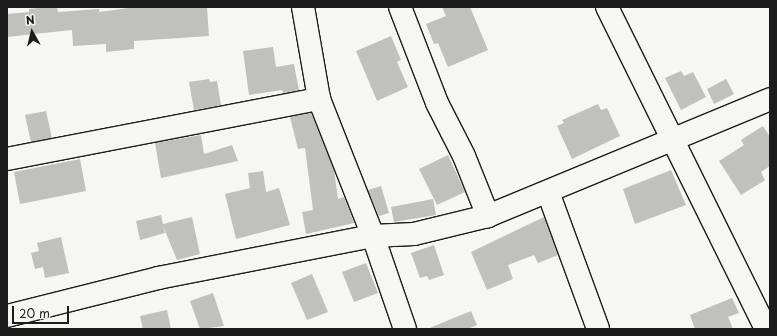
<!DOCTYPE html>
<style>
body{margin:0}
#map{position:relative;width:777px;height:336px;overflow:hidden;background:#f6f6f2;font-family:"Playpen Sans",sans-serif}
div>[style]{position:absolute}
.building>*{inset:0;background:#c0c0bd}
.roads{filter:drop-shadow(1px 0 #1c1c1c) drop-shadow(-1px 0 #1c1c1c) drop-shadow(0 1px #1c1c1c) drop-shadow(0 -1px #1c1c1c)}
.minor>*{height:22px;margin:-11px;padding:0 11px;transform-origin:11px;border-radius:11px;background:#f6f6f2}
span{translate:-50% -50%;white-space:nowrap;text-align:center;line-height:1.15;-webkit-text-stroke:3px #f6f6f2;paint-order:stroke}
.frame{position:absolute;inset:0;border:8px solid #1c1c1c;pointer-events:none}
.north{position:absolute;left:12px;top:12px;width:40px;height:40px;-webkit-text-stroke:3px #f6f6f2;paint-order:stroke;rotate:352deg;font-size:11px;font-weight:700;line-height:16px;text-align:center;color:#1c1c1c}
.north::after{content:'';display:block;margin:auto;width:14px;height:18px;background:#1c1c1c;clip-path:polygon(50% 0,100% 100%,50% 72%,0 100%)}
.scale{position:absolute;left:12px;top:306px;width:57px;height:18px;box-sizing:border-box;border:2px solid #1c1c1c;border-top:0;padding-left:5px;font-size:12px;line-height:14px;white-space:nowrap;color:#1c1c1c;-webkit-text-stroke:3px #f6f6f2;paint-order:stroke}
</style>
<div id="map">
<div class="building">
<div style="clip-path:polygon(47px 7px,57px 7px,58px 12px,99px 9px,99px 12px,136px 7px,207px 7px,209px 36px,134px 41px,134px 49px,106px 52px,106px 44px,73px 46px,72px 30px,7px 37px,7px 14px,29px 12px,29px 9px)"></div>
<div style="clip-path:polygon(442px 7px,470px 7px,488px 50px,448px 67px,438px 43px,434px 44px,426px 24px,446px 16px)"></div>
<div style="clip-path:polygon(391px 36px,401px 60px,397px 62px,408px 87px,377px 101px,356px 51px)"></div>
<div style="clip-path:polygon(273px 47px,276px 67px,294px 64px,299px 90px,283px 93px,282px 90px,249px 95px,243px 51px)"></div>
<div style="clip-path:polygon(681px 71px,684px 76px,693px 72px,706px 97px,681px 110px,665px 78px)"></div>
<div style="clip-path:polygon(209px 79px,210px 82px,217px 81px,221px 105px,194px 110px,189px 82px)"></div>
<div style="clip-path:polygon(726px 79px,734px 94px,714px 104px,707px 89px)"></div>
<div style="clip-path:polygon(598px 104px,601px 110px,607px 108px,620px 136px,572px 159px,557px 126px,564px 123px,562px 120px)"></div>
<div style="clip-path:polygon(46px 111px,52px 138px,31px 142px,25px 115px)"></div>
<div style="clip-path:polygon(311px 113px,334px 170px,338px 199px,344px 197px,354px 223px,306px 234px,302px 212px,313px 210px,305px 148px,298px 149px,290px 117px)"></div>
<div style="clip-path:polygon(763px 126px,770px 137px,770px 166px,761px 172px,765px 180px,741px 195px,719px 161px,744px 145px,741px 140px)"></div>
<div style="clip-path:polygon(201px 135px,204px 154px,232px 145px,238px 161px,161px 178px,155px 143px)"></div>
<div style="clip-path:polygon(448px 155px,465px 192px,437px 205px,419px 169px)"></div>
<div style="clip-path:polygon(80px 159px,86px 191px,20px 204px,14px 172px)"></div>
<div style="clip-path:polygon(671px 170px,686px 205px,635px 224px,623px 189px)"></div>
<div style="clip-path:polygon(263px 171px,266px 192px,279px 188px,290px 225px,236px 239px,225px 194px,250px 188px,248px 173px)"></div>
<div style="clip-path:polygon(381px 186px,389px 213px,379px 216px,368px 190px)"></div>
<div style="clip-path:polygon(433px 199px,436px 215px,394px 222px,391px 207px)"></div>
<div style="clip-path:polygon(161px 215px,163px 224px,192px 217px,200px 254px,177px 260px,163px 226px,165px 233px,140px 240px,136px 221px)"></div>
<div style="clip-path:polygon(544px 217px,558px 255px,538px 263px,534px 255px,508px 265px,513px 279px,487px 290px,471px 252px)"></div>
<div style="clip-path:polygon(61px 237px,69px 273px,45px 278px,43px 267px,35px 269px,31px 253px,39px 251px,37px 243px)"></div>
<div style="clip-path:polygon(434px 245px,444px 275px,429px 280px,427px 276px,420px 278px,411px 253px)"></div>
<div style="clip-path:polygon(366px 263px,378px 293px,354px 302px,342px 272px)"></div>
<div style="clip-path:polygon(312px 274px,328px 312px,307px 320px,291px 283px)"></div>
<div style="clip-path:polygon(213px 293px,224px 326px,200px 329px,190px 301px)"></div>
<div style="clip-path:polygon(732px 298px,739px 313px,728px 317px,733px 329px,695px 329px,690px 315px)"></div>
<div style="clip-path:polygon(167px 310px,171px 329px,143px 329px,140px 316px)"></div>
<div style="clip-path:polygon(471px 311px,477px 325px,468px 329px,427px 329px)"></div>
</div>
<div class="roads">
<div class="minor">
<div style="left:303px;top:7px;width:93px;rotate:80.1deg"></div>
<div style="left:319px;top:99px;width:147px;rotate:68.5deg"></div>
<div style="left:373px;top:236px;width:98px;rotate:71deg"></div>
<div style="left:400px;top:7px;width:103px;rotate:68.9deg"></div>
<div style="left:437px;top:103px;width:59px;rotate:63deg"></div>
<div style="left:464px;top:156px;width:65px;rotate:68.2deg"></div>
<div style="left:607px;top:7px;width:359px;rotate:63.7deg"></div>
<div style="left:7px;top:159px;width:318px;rotate:-10.9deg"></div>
<div style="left:548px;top:192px;width:146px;rotate:69.9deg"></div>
<div style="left:7px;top:316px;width:156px;rotate:-14.1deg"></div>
<div style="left:158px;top:278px;width:219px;rotate:-11.1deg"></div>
<div style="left:373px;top:236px;width:41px;rotate:-2.8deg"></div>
<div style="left:414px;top:234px;width:76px;rotate:-13.7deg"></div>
<div style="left:488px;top:216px;width:305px;rotate:-22.5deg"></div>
</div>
</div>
<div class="frame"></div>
<div class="north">N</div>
<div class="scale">20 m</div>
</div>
